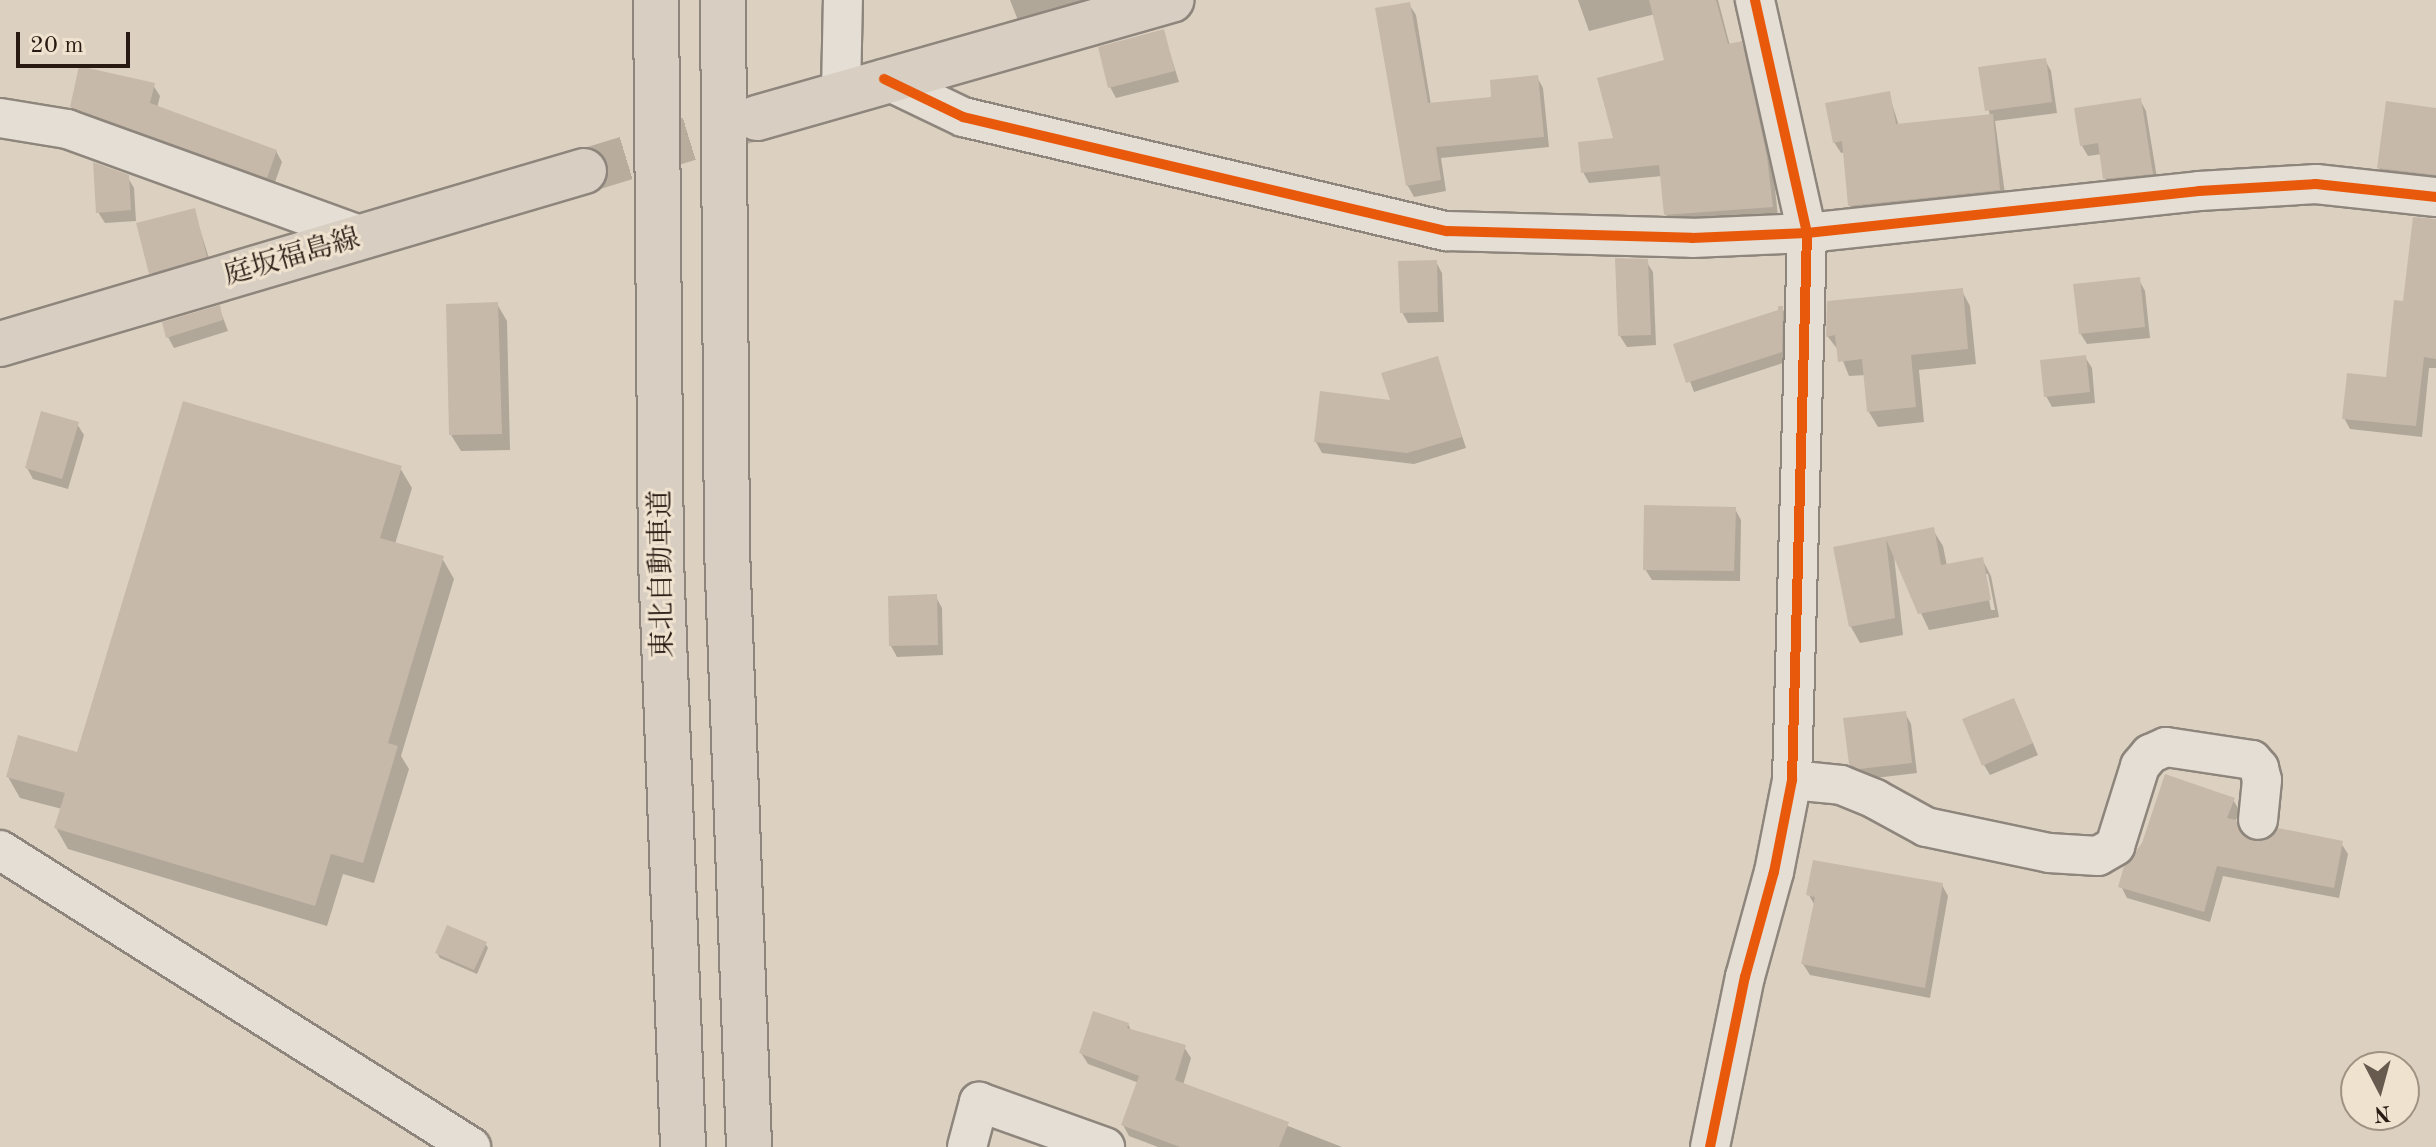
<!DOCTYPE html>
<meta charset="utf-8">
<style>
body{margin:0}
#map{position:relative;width:2436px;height:1147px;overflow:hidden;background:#dcd1c0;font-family:"Old Standard TT","Noto Serif JP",serif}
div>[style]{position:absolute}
.shadow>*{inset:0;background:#0003}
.building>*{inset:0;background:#c7b9aa}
.major-tunnel>*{height:44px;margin-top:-22px;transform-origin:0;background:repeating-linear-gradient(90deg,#b8ac9d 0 44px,transparent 0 66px)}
.roads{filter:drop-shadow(2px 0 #8e867c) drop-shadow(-2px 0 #8e867c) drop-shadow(0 2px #8e867c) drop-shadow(0 -2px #8e867c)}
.minor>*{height:38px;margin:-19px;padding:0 19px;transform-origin:19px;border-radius:19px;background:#e4ded5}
.major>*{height:44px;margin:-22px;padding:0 22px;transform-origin:22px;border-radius:22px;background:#d8cec1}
.highway>*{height:44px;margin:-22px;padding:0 22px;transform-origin:22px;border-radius:22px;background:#d8cec1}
.cycleway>*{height:10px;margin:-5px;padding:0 5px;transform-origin:5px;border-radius:5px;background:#e8590c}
span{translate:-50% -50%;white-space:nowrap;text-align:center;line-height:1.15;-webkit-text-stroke:6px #efe2cf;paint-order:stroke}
.street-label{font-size:28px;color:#281a12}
.north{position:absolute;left:2340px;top:1051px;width:80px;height:80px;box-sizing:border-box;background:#efe2cf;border:2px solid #9f9283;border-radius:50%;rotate:174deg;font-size:22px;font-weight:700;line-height:32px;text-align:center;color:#281a12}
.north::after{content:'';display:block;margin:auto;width:28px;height:36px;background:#675a4f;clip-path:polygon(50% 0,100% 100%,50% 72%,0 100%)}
.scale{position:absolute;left:16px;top:32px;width:114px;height:36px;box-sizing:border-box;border:4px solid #281a12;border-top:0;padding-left:10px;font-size:24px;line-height:28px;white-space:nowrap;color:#281a12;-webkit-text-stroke:6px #efe2cf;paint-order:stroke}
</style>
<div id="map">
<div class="shadow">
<div style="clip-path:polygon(1010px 0,1120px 0,1021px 28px)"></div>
<div style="clip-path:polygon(1578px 0,1718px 0,1730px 46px,1741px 43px,1747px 54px,1773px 169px,1778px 217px,1673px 225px,1666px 215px,1662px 176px,1589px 183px,1583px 172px,1615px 139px,1667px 62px,1655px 14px,1589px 31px)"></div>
<div style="clip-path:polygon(1409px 4px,1416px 15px,1431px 105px,1493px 99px,1537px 77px,1543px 88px,1549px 147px,1441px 158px,1446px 191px,1414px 197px,1408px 186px)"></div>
<div style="clip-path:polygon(1163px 31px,1179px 82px,1116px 98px,1110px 87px)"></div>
<div style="clip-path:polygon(2045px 60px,2051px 71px,2057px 113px,1995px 121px,2006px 201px,1857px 217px,1850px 206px,1845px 152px,1841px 153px,1834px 142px,1889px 94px,1899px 126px,1990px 116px,1980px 69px)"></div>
<div style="clip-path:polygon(153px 85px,160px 96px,157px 108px,276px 151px,282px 162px,273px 188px,78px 118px,72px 107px)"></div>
<div style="clip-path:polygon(2140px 100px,2146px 111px,2158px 184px,2112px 189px,2105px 178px,2102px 154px,2088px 156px,2082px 146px)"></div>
<div style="clip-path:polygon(2436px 110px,2436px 186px,2385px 179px,2379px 168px)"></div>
<div style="clip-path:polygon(127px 176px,134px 188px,136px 221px,105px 223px,98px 212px)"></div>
<div style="clip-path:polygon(194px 210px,212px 268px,158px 284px,151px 273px)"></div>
<div style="clip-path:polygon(2436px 240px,2436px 368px,2429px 368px,2422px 437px,2350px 429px,2344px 418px,2388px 380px,2405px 303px)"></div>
<div style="clip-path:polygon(1646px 261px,1653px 272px,1656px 345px,1627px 347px,1620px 336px)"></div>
<div style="clip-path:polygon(1436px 262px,1442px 273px,1444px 322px,1408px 323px,1402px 312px)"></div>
<div style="clip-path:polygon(2139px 280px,2145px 291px,2150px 338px,2087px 344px,2080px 333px)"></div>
<div style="clip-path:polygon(1962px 291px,1970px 306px,1976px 364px,1919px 370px,1924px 422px,1878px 427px,1869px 412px,1866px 375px,1849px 376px,1839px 351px,1828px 337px,1829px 303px)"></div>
<div style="clip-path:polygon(497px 304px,507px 321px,510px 450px,461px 451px,451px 435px)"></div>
<div style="clip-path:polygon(219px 307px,228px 331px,174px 348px,168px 337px)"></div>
<div style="clip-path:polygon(1782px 308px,1788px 318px,1786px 362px,1694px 392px,1676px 345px,1780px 312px)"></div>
<div style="clip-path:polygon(2085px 357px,2092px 368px,2095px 403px,2052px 407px,2046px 396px)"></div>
<div style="clip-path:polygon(1437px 359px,1466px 448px,1414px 464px,1322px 453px,1316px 442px,1392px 403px)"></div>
<div style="clip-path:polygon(77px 424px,84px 435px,68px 489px,33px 479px,27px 468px)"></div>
<div style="clip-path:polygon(400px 468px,412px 488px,395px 544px,442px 558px,454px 579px,401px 756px,409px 769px,374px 883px,343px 874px,327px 926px,68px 849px,56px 828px,62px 809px,20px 798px,8px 777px,79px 754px)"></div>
<div style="clip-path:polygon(1735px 509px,1741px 520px,1740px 581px,1652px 580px,1645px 569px)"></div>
<div style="clip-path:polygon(evenodd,1933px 530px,1943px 546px,1947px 566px,1982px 559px,1991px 576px,1999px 617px,1929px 630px,1894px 556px,1903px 635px,1860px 643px,1851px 627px,1836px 549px,1933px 530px,1984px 574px,1988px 574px,1995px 610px,1991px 610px,1984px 574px)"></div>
<div style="clip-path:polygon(936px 597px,942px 608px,943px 655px,897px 657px,891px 646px)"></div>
<div style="clip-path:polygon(2019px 711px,2038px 755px,1990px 775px,1984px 765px)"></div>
<div style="clip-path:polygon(1905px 713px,1911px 724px,1917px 773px,1867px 779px,1857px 775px,1850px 764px)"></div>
<div style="clip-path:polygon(2233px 800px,2240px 811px,2235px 822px,2245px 840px,2341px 843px,2348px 854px,2339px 898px,2223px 876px,2210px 922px,2127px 898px,2121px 886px)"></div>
<div style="clip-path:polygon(1942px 885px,1948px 896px,1930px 998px,1810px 975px,1803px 964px,1815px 906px,1809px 895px)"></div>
<div style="clip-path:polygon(485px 943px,488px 948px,477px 974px,440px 958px,437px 953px)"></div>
<div style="clip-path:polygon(1128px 1024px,1132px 1032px,1184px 1047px,1191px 1058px,1183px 1085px,1342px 1147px,1158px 1147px,1129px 1136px,1123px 1125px,1139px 1083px,1088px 1064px,1081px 1053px)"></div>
</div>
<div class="building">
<div style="clip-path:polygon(1649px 0,1716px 0,1728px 44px,1742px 41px,1767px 157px,1773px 207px,1664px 215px,1659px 165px,1581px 173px,1578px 142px,1613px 138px,1597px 78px,1664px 60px)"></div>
<div style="clip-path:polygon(1410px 2px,1428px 103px,1491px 97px,1490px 80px,1538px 75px,1544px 137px,1436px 147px,1441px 180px,1406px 186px,1375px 8px)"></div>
<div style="clip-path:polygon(1164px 29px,1175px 71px,1108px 88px,1098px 47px)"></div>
<div style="clip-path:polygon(2046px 58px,2052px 102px,1985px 111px,1978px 67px)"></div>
<div style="clip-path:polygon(79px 66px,155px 83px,150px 103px,277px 150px,267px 178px,70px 107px)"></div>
<div style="clip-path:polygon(1890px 91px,1896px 124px,1993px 114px,2000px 190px,1848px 206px,1842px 141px,1833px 143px,1825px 103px)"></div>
<div style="clip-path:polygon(2141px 98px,2153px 174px,2103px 179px,2098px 143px,2080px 146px,2074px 108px)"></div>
<div style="clip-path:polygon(2386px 101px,2436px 108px,2436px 175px,2377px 168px)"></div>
<div style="clip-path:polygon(93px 162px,129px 175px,131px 210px,96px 213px)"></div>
<div style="clip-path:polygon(195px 208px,207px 257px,149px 274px,136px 223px)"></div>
<div style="clip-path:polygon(2413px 217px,2436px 219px,2436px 359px,2424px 357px,2416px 426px,2342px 419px,2347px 373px,2386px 377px,2394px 300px,2403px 301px)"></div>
<div style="clip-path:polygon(1615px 258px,1648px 259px,1651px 335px,1618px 336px)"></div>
<div style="clip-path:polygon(1437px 260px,1438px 312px,1400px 313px,1398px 261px)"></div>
<div style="clip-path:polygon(2140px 277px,2145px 327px,2079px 334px,2073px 284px)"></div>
<div style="clip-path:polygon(1963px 288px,1968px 349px,1911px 355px,1916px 407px,1867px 412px,1862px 359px,1838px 362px,1835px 335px,1826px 337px,1827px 301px)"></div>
<div style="clip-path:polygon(498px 302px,502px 434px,449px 435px,446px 304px)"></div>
<div style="clip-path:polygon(220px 305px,223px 320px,166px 338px,162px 322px)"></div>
<div style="clip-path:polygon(1778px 306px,1783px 306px,1782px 352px,1686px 383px,1673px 344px,1778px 310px)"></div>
<div style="clip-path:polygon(2086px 355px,2090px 392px,2044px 397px,2040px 360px)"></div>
<div style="clip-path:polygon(1438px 356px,1462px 437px,1407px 453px,1314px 442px,1320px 391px,1390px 400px,1381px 373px)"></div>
<div style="clip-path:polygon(183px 401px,402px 466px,380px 538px,444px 556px,388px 743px,398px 746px,363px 863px,331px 854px,315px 906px,54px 828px,65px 793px,6px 777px,18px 735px,77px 752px)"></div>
<div style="clip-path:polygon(41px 411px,79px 422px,62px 479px,25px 468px)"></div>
<div style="clip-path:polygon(1644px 505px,1736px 507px,1734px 571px,1643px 570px)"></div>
<div style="clip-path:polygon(1934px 527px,1941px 565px,1983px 557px,1991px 600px,1918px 614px,1886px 539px,1895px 618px,1849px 627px,1833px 547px)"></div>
<div style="clip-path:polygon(937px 594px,938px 645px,889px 646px,888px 596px)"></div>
<div style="clip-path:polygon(2014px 698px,2033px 743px,1982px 766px,1962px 719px)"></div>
<div style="clip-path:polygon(1906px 711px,1912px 763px,1859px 769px,1849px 764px,1843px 718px)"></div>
<div style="clip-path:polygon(2165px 774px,2235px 798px,2227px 818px,2236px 820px,2246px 838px,2266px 840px,2278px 828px,2343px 841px,2334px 888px,2217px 866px,2204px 912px,2118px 887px,2124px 866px,2142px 843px)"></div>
<div style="clip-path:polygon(1813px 860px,1943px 883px,1925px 988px,1801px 964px,1815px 897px,1806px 895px)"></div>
<div style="clip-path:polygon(447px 925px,487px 942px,474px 970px,435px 953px)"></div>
<div style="clip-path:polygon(1093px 1011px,1129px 1023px,1127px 1028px,1186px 1045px,1175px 1080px,1289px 1122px,1279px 1147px,1180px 1147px,1121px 1125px,1139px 1076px,1079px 1053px)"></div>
</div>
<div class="major-tunnel">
<div style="left:584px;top:171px;width:181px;rotate:-17deg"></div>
</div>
<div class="roads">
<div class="minor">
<div style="left:884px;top:79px;width:88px;rotate:25.7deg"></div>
<div style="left:963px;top:117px;width:497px;rotate:13.3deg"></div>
<div style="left:1447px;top:231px;width:245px;rotate:1.6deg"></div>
<div style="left:1692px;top:238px;width:115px;rotate:-2.5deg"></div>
<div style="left:1807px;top:233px;width:394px;rotate:-6.1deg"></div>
<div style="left:2199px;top:191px;width:117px;rotate:-3.4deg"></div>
<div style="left:2316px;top:184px;width:121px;rotate:6.2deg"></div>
<div style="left:841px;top:92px;width:92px;rotate:-88.8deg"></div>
<div style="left:0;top:118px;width:68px;rotate:9.3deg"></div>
<div style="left:67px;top:129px;width:318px;rotate:19.9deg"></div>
<div style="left:1792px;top:780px;width:49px;rotate:5.8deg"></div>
<div style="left:1841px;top:785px;width:37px;rotate:22deg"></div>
<div style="left:1875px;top:799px;width:58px;rotate:28.8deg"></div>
<div style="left:1926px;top:827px;width:126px;rotate:11.9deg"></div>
<div style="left:2049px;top:853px;width:49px;rotate:3.5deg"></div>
<div style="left:2098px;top:856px;width:20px;rotate:-30deg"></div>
<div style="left:2115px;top:846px;width:84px;rotate:-72.6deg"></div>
<div style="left:2140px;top:766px;width:16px;rotate:-50deg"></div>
<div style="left:2150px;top:754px;width:17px;rotate:-24deg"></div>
<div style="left:2166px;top:747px;width:87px;rotate:8.6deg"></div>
<div style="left:2252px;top:760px;width:11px;rotate:49deg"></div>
<div style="left:2259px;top:768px;width:12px;rotate:76deg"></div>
<div style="left:2262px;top:780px;width:40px;rotate:95.7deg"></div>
<div style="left:0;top:850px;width:557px;rotate:32.23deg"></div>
<div style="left:967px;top:1147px;width:47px;rotate:-75.1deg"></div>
<div style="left:979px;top:1102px;width:134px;rotate:19.7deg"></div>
<div style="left:1710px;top:1147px;width:174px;rotate:-78.4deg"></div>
<div style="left:1745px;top:977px;width:109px;rotate:-74.6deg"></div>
<div style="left:1774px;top:872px;width:94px;rotate:-78.9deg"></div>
<div style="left:1792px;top:780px;width:547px;rotate:-88.43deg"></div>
<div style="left:1807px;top:233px;width:239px;rotate:-102.6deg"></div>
</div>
<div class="major">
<div style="left:757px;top:118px;width:431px;rotate:-15.9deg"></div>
<div style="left:0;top:344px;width:609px;rotate:-16.5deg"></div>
</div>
<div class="highway">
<div style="left:656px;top:0;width:560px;rotate:89.49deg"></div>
<div style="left:661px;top:560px;width:587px;rotate:87.85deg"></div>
<div style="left:723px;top:0;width:549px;rotate:89.58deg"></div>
<div style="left:727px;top:549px;width:598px;rotate:87.89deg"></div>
</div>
</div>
<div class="cycleway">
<div style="left:884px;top:79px;width:88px;rotate:25.7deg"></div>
<div style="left:963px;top:117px;width:497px;rotate:13.3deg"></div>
<div style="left:1447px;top:231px;width:245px;rotate:1.6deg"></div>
<div style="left:1692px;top:238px;width:115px;rotate:-2.5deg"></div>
<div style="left:1807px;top:233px;width:394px;rotate:-6.1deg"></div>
<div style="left:2199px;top:191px;width:117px;rotate:-3.4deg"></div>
<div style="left:2316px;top:184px;width:121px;rotate:6.2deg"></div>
<div style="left:1710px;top:1147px;width:174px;rotate:-78.4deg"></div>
<div style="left:1745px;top:977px;width:109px;rotate:-74.6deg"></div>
<div style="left:1774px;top:872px;width:94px;rotate:-78.9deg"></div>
<div style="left:1792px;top:780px;width:547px;rotate:-88.43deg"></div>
<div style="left:1807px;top:233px;width:239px;rotate:-102.6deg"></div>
</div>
<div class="street-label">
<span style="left:292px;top:258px;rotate:-16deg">庭坂福島線</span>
<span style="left:663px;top:574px;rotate:-91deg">東北自動車道</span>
</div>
<div class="north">N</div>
<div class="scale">20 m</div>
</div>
